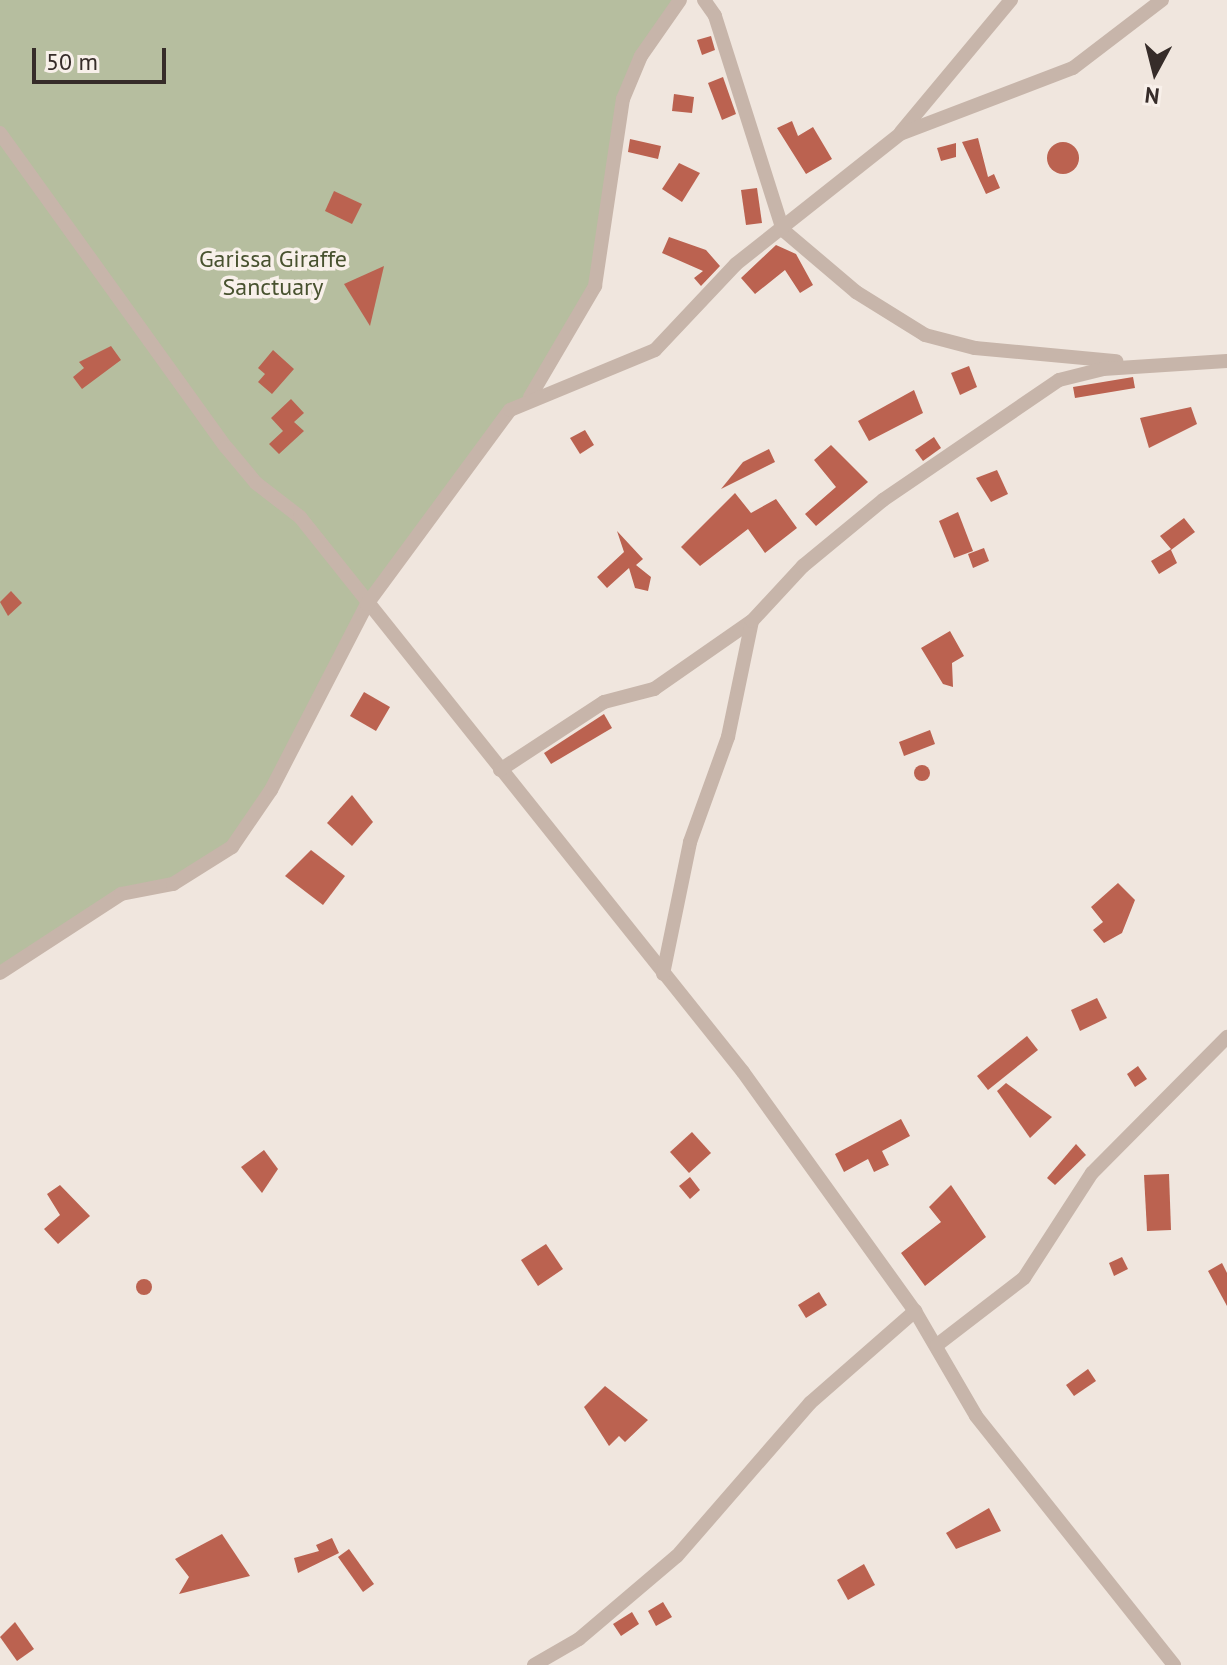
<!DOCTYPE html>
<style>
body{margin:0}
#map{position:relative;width:1227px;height:1665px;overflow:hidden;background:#f0e6de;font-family:"PT Sans",sans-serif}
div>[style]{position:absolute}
.green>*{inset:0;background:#b6be9f}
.building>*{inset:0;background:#bb6250}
.round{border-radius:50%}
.minor>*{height:14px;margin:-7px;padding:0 7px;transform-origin:7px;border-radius:7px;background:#c7b5aa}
span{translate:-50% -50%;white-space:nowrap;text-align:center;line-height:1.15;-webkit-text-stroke:7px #f8f0ea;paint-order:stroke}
.park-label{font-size:24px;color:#48522f}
.north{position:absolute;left:1115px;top:32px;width:80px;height:80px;-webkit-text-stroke:6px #f8f0ea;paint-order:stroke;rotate:187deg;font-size:22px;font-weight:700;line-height:32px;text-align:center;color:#362c29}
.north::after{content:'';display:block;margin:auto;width:28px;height:36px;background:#362c29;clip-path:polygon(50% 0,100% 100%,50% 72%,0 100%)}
.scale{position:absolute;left:32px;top:48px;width:134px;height:36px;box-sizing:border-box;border:4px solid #362c29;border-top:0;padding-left:10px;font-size:24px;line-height:28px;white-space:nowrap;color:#362c29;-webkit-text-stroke:6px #f8f0ea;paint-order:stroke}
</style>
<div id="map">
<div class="green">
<div style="clip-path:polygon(0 0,680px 0,630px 79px,595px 286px,530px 397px,515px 406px,367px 604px,250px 824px,203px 868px,121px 895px,0 973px)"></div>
</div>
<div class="building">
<div style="clip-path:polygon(711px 36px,715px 50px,702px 55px,697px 40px)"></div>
<div style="clip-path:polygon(723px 77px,736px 114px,722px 120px,708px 83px)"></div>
<div style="clip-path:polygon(674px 94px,694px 97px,692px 113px,672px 111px)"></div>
<div style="clip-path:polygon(792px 121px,798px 136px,813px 127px,832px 159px,806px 174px,777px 128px)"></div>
<div style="clip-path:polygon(978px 138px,988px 177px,994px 174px,1000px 188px,986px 194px,962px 142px)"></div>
<div style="clip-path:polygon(630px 139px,661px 146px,658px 159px,628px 152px)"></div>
<div class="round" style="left:1047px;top:142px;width:32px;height:32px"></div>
<div style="clip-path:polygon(956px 143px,956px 157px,941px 161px,937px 148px)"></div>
<div style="clip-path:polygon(679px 163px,700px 173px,682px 202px,662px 189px)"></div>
<div style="clip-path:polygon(757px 188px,762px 223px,746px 225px,741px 190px)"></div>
<div style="clip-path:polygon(334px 191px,362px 204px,352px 224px,325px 211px)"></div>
<div style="clip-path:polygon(669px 237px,706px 250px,720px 266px,701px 286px,694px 278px,703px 271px,662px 253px)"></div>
<div style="clip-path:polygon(776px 245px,796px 254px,813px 285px,800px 293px,785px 270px,755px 294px,741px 278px)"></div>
<div style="clip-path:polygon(384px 266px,370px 326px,344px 284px)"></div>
<div style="clip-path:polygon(111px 346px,121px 360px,82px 389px,73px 377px,84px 368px,79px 362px)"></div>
<div style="clip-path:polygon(273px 350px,294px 369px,272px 394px,258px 382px,265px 374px,258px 368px)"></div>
<div style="clip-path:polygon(969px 366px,977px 387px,960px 395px,951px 373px)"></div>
<div style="clip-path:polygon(1133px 377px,1135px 388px,1075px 398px,1073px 387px)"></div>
<div style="clip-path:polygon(914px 390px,923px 413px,869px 441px,858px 421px)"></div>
<div style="clip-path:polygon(291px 399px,304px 413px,294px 422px,304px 431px,279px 454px,269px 444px,283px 431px,271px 418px)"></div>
<div style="clip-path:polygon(1191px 407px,1197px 424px,1149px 448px,1140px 418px)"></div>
<div style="clip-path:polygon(585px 430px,594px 445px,580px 454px,570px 438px)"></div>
<div style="clip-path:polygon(934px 437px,941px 448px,923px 461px,915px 450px)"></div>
<div style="clip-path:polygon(831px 445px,868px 482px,816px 526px,805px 514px,836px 487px,814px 460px)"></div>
<div style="clip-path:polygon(769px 449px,775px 462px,721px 489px,743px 462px)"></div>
<div style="clip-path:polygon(997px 470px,1008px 494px,991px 502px,976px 478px)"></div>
<div style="clip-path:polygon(735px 493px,751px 513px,776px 499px,797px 528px,765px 553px,748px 529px,700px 566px,681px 547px)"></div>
<div style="clip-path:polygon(958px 512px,973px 551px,954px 558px,939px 521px)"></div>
<div style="clip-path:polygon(1184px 518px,1195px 532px,1171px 550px,1177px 563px,1159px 574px,1151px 561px,1171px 549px,1160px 536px)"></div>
<div style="clip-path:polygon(617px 531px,643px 559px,636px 565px,651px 577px,648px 591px,635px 588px,629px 568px,607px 588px,597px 577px,624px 552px)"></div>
<div style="clip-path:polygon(984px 548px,989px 561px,973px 568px,968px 554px)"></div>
<div style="clip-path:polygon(11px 591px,22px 603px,8px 616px,0 602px)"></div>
<div style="clip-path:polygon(950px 631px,964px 656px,952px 663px,953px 687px,943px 684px,921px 648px)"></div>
<div style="clip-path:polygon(364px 692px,390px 707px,376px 731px,350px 716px)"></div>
<div style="clip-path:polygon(604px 714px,612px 728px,551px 764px,544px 753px)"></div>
<div style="clip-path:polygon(930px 730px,935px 744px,904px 756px,899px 742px)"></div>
<div class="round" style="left:914px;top:765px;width:16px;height:16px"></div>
<div style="clip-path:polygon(352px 795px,373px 822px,352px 846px,327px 823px)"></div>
<div style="clip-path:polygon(311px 850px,345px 876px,323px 905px,285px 876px)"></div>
<div style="clip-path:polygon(1118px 883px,1135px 900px,1122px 933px,1104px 943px,1093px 930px,1103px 922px,1091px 907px)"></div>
<div style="clip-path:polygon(1097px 998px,1107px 1018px,1080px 1031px,1071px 1010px)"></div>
<div style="clip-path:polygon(1027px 1036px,1038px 1050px,988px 1090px,977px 1076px)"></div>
<div style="clip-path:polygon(1138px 1066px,1147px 1079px,1135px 1087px,1127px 1074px)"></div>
<div style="clip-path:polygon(1006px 1083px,1052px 1117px,1030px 1138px,997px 1091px)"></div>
<div style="clip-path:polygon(901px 1119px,910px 1136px,882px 1151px,889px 1165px,874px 1172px,868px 1159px,844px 1172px,835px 1154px)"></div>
<div style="clip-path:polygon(692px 1132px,711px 1153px,689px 1173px,670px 1152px)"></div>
<div style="clip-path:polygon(1076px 1144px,1086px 1155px,1055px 1185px,1047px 1178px)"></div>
<div style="clip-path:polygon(264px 1150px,278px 1169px,262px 1193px,241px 1167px)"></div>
<div style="clip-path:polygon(1169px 1174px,1171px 1230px,1147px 1231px,1144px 1175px)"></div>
<div style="clip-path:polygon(690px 1177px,700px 1190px,690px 1199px,679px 1186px)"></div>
<div style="clip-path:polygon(60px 1185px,90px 1216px,58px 1244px,44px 1229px,60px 1215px,47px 1194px)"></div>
<div style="clip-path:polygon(951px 1185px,986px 1237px,925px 1286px,901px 1253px,941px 1222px,929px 1207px)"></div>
<div style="clip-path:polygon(546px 1244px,563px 1269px,538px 1286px,521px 1260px)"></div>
<div style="clip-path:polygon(1122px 1257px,1128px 1269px,1114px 1276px,1109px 1263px)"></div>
<div style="clip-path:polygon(1222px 1263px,1227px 1273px,1227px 1306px,1208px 1271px)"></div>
<div class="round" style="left:136px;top:1279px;width:16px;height:16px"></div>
<div style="clip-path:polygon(819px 1292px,827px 1305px,806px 1318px,798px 1305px)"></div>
<div style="clip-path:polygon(1088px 1369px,1096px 1381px,1074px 1396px,1066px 1385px)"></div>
<div style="clip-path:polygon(605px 1386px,648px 1420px,625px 1442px,619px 1436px,609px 1446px,584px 1407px)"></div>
<div style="clip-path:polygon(989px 1508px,1001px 1531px,956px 1549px,946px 1533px)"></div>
<div style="clip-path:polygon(222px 1534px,250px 1576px,179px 1594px,189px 1577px,175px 1559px)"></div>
<div style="clip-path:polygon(332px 1538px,339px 1553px,298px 1573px,294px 1558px,319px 1551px,316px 1545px)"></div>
<div style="clip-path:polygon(349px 1549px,374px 1584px,363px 1592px,338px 1557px)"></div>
<div style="clip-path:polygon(864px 1564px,875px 1585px,848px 1600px,837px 1580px)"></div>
<div style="clip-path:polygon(663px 1602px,672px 1617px,656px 1626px,648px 1611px)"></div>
<div style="clip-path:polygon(632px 1612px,639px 1624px,621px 1636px,613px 1624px)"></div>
<div style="clip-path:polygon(15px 1622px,34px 1649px,17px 1661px,0 1637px)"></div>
</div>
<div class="minor">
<div style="left:704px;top:0;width:19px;rotate:55deg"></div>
<div style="left:715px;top:16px;width:225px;rotate:72.4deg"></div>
<div style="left:783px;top:230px;width:96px;rotate:40.3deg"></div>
<div style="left:856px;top:292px;width:81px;rotate:31.9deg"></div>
<div style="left:925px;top:335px;width:52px;rotate:14.6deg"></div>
<div style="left:975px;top:348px;width:142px;rotate:5.3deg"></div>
<div style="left:901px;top:132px;width:172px;rotate:-50.2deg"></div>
<div style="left:0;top:133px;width:387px;rotate:54.3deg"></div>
<div style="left:226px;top:447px;width:47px;rotate:50.2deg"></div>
<div style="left:256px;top:483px;width:56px;rotate:37.7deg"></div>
<div style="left:300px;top:517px;width:710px;rotate:51.4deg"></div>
<div style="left:743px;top:1072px;width:294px;rotate:54.3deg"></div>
<div style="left:915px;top:1311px;width:121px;rotate:59.8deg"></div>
<div style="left:976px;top:1416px;width:318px;rotate:51.5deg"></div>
<div style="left:530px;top:397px;width:129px;rotate:-59.6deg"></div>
<div style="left:595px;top:286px;width:189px;rotate:-81.5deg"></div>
<div style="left:623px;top:99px;width:47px;rotate:-67.3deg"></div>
<div style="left:641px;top:56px;width:68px;rotate:-55.1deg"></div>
<div style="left:500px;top:770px;width:124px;rotate:-33.2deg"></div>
<div style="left:604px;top:702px;width:52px;rotate:-14.6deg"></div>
<div style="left:654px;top:689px;width:119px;rotate:-34.8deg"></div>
<div style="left:0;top:973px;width:145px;rotate:-33.1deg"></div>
<div style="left:121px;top:894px;width:53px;rotate:-10.9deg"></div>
<div style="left:173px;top:884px;width:70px;rotate:-32.1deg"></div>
<div style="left:232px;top:847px;width:69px;rotate:-55.6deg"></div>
<div style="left:271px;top:790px;width:209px;rotate:-62.7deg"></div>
<div style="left:367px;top:604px;width:241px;rotate:-53.6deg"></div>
<div style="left:510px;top:410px;width:157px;rotate:-22.5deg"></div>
<div style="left:655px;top:350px;width:118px;rotate:-46.7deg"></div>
<div style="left:736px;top:264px;width:209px;rotate:-38.4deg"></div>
<div style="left:900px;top:134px;width:185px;rotate:-20.9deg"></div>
<div style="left:1073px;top:68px;width:112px;rotate:-37.4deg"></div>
<div style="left:663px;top:974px;width:135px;rotate:-78.4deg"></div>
<div style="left:690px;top:842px;width:112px;rotate:-70.1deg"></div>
<div style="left:728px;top:737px;width:118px;rotate:-78.3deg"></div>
<div style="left:752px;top:621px;width:75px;rotate:-47.2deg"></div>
<div style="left:803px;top:566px;width:104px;rotate:-39.5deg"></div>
<div style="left:883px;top:500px;width:213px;rotate:-34.3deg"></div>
<div style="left:1059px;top:380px;width:45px;rotate:-14deg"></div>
<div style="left:1103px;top:369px;width:124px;rotate:-3.7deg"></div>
<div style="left:937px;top:1345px;width:110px;rotate:-37.6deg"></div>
<div style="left:1024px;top:1278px;width:125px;rotate:-57.1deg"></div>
<div style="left:1092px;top:1173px;width:192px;rotate:-45.2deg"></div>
<div style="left:534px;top:1665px;width:52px;rotate:-30deg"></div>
<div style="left:579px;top:1639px;width:128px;rotate:-40.3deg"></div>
<div style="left:677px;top:1556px;width:203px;rotate:-49deg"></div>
<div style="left:810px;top:1403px;width:140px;rotate:-41.2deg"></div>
</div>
<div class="park-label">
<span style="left:273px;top:273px">Garissa Giraffe<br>Sanctuary</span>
</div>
<div class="north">N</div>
<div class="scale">50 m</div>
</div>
